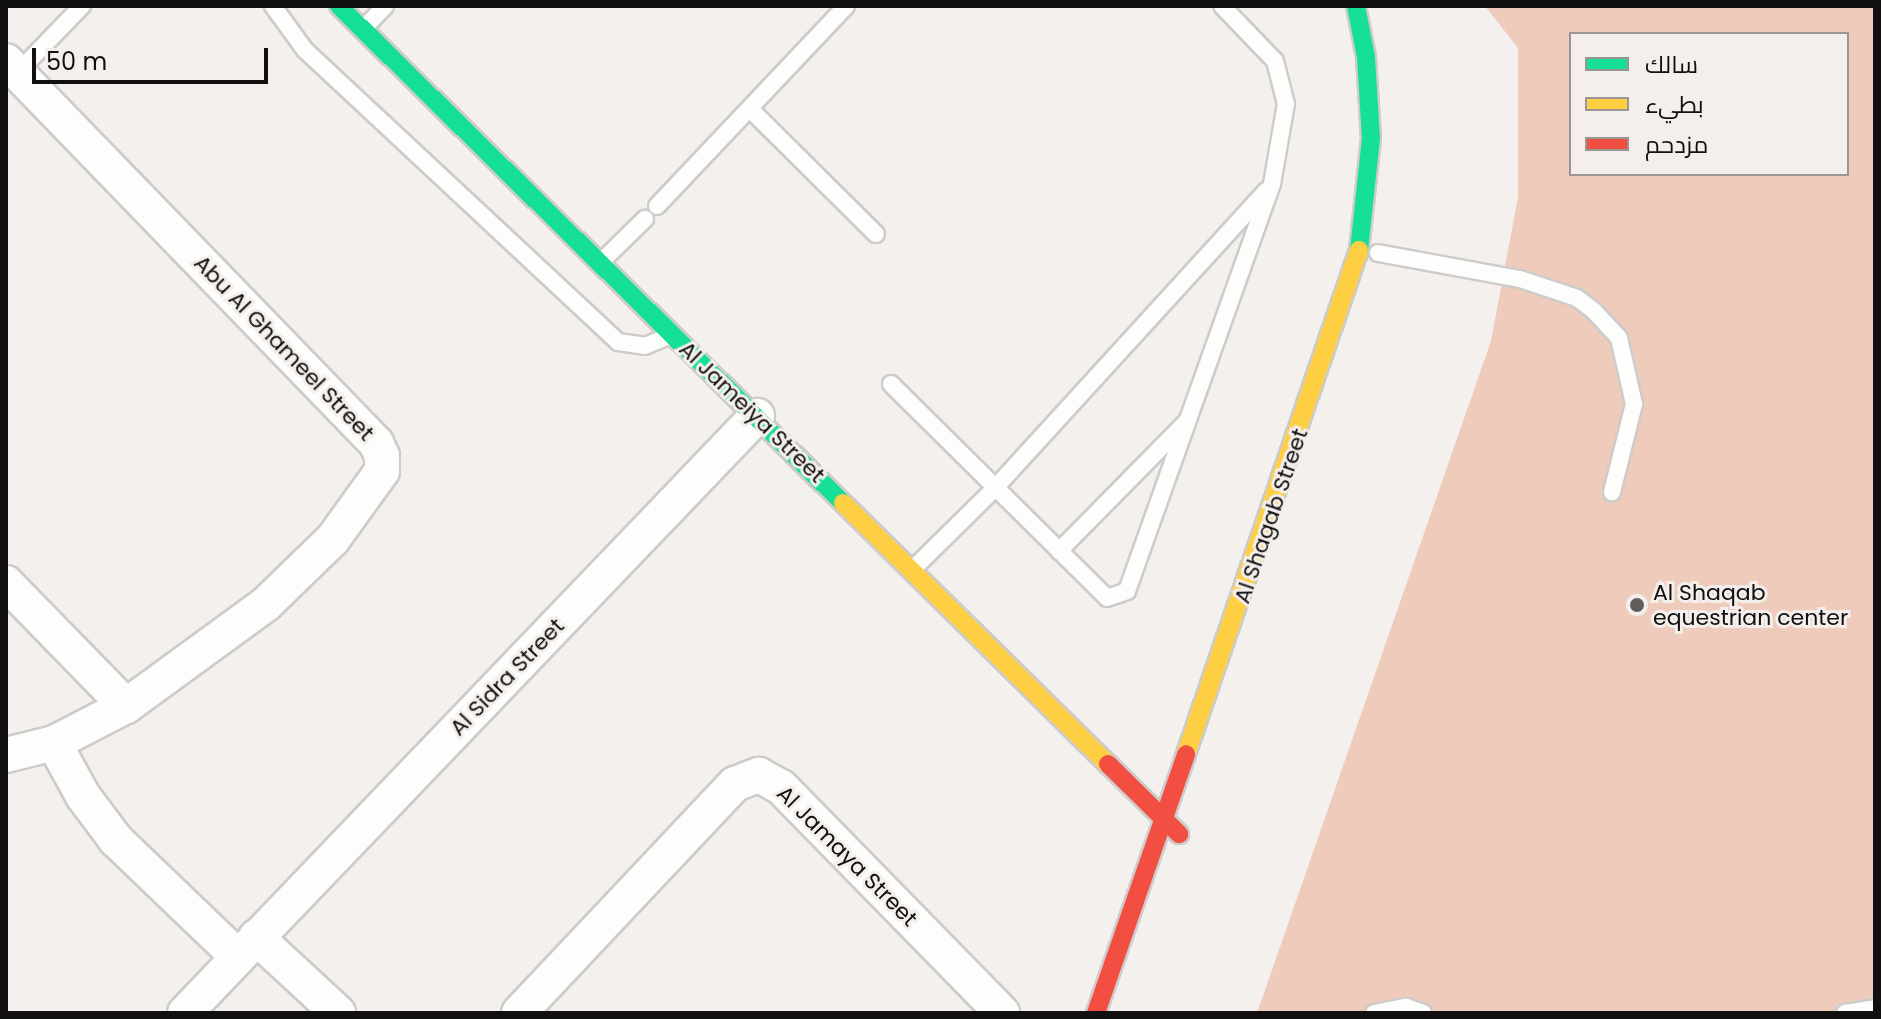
<!DOCTYPE html>
<meta charset="utf-8">
<style>
body{margin:0}
#map{position:relative;width:1881px;height:1019px;overflow:hidden;background:#f3f0ee;font-family:Poppins,Cairo,sans-serif}
div>[style]{position:absolute}
.green>*{inset:0;background:#eecbbb}
.roads{filter:drop-shadow(2px 0 #cecccb) drop-shadow(-2px 0 #cecccb) drop-shadow(0 2px #cecccb) drop-shadow(0 -2px #cecccb)}
.lane>*{height:16px;margin:-8px;padding:0 8px;transform-origin:8px;border-radius:8px;background:#fdfdfc}
.street>*{height:34px;margin:-17px;padding:0 17px;transform-origin:17px;border-radius:17px;background:#fdfdfc}
.fast>*{height:18px;margin:-9px;padding:0 9px;transform-origin:9px;border-radius:9px;background:#16e098}
.slow>*{height:18px;margin:-9px;padding:0 9px;transform-origin:9px;border-radius:9px;background:#ffcf43}
.jam>*{height:18px;margin:-9px;padding:0 9px;transform-origin:9px;border-radius:9px;background:#f24e42}
.dots>*{width:22px;height:22px;translate:-50% -50%;box-sizing:border-box;border:4px solid #f4efed;border-radius:50%}
span{translate:-50% -50%;white-space:nowrap;text-align:center;line-height:1.15;-webkit-text-stroke:6px #f4efed;paint-order:stroke}
.street-label{font-size:22px;color:#110f0f}
.poi-label{font-size:22px;color:#110f0f}
.left{translate:0 -50%;text-align:left}
.frame{position:absolute;inset:0;border:8px solid #110f0f;pointer-events:none}
.legend{position:absolute;left:1569px;top:32px;width:280px;height:144px;box-sizing:border-box;background:#f4efed;border:2px solid #999594;margin:0;padding:10px 14px;list-style:none;font-size:24px;color:#110f0f}
.legend li{display:flex;align-items:center;gap:16px;height:40px}
.legend b{width:40px;border:2px solid #999594}
.scale{position:absolute;left:32px;top:48px;width:236px;height:36px;box-sizing:border-box;border:4px solid #110f0f;border-top:0;padding-left:10px;font-size:24px;line-height:28px;white-space:nowrap;color:#110f0f;-webkit-text-stroke:6px #f4efed;paint-order:stroke}
</style>
<div id="map">
<div class="green">
<div style="clip-path:polygon(evenodd,1485px 6px,1875px 6px,1875px 1013px,1257px 1013px,1491px 341px,1518px 197px,1518px 48px,1485px 6px,1571px 34px,1847px 34px,1847px 174px,1571px 174px,1571px 34px)"></div>
</div>
<div class="roads">
<div class="lane">
<div style="left:273px;top:6px;width:54px;rotate:54deg"></div>
<div style="left:305px;top:50px;width:428px;rotate:43deg"></div>
<div style="left:618px;top:342px;width:27px;rotate:8deg"></div>
<div style="left:645px;top:346px;width:28px;rotate:-23deg"></div>
<div style="left:364px;top:28px;width:30px;rotate:-46deg"></div>
<div style="left:18px;top:72px;width:92px;rotate:-45.9deg"></div>
<div style="left:751px;top:110px;width:176px;rotate:44.8deg"></div>
<div style="left:657px;top:206px;width:275px;rotate:-46.6deg"></div>
<div style="left:1378px;top:253px;width:144px;rotate:10.4deg"></div>
<div style="left:1520px;top:279px;width:60px;rotate:18.4deg"></div>
<div style="left:1577px;top:298px;width:20px;rotate:37deg"></div>
<div style="left:1593px;top:310px;width:38px;rotate:47deg"></div>
<div style="left:1619px;top:338px;width:68px;rotate:77.2deg"></div>
<div style="left:1634px;top:404px;width:91px;rotate:104deg"></div>
<div style="left:600px;top:263px;width:63px;rotate:-44.4deg"></div>
<div style="left:891px;top:384px;width:304px;rotate:44.7deg"></div>
<div style="left:1107px;top:598px;width:21px;rotate:-19deg"></div>
<div style="left:1127px;top:591px;width:432px;rotate:-70.4deg"></div>
<div style="left:1272px;top:184px;width:81px;rotate:-80.1deg"></div>
<div style="left:1286px;top:104px;width:44px;rotate:-104.3deg"></div>
<div style="left:1275px;top:61px;width:76px;rotate:-133.9deg"></div>
<div style="left:1059px;top:551px;width:181px;rotate:-45.4deg"></div>
<div style="left:914px;top:568px;width:114px;rotate:-44.6deg"></div>
<div style="left:995px;top:488px;width:402px;rotate:-47.6deg"></div>
<div style="left:1374px;top:1013px;width:33px;rotate:-11deg"></div>
<div style="left:1406px;top:1007px;width:18px;rotate:19deg"></div>
<div style="left:1845px;top:1013px;width:30px;rotate:-9deg"></div>
</div>
<div class="street">
<div style="left:6px;top:61px;width:532px;rotate:45.91deg"></div>
<div style="left:376px;top:443px;width:14px;rotate:65deg"></div>
<div style="left:382px;top:456px;width:15px;rotate:90deg"></div>
<div style="left:382px;top:471px;width:84px;rotate:125.8deg"></div>
<div style="left:333px;top:539px;width:93px;rotate:135.9deg"></div>
<div style="left:266px;top:604px;width:173px;rotate:143.9deg"></div>
<div style="left:126px;top:706px;width:81px;rotate:152.8deg"></div>
<div style="left:6px;top:583px;width:172px;rotate:45.7deg"></div>
<div style="left:6px;top:755px;width:49px;rotate:-14deg"></div>
<div style="left:54px;top:743px;width:60px;rotate:61.3deg"></div>
<div style="left:83px;top:796px;width:55px;rotate:53.1deg"></div>
<div style="left:116px;top:840px;width:169px;rotate:43.8deg"></div>
<div style="left:256px;top:937px;width:112px;rotate:42.8deg"></div>
<div style="left:185px;top:1013px;width:827px;rotate:-46.23deg"></div>
<div style="left:519px;top:1013px;width:315px;rotate:-46.7deg"></div>
<div style="left:735px;top:784px;width:26px;rotate:-21deg"></div>
<div style="left:759px;top:775px;width:25px;rotate:29deg"></div>
<div style="left:781px;top:787px;width:316px;rotate:45.6deg"></div>
</div>
<div class="fast">
<div style="left:339px;top:6px;width:708px;rotate:44.6deg"></div>
<div style="left:1356px;top:6px;width:52px;rotate:78.9deg"></div>
<div style="left:1366px;top:57px;width:81px;rotate:86.5deg"></div>
<div style="left:1371px;top:138px;width:113px;rotate:96.1deg"></div>
</div>
<div class="slow">
<div style="left:843px;top:503px;width:372px;rotate:44.6deg"></div>
<div style="left:1186px;top:754px;width:533px;rotate:-71.06deg"></div>
</div>
<div class="jam">
<div style="left:1108px;top:764px;width:100px;rotate:44.6deg"></div>
<div style="left:1096px;top:1013px;width:274px;rotate:-70.8deg"></div>
</div>
</div>
<div class="dots">
<div style="left:1637px;top:605px;background:#605e5d"></div>
</div>
<div class="street-label">
<span style="left:284px;top:348px;rotate:46deg">Abu Al Ghameel Street</span>
<span style="left:752px;top:412px;rotate:44deg">Al Jameiya Street</span>
<span style="left:1271px;top:516px;rotate:-71deg">Al Shagab Street</span>
<span style="left:507px;top:677px;rotate:-46deg">Al Sidra Street</span>
<span style="left:847px;top:856px;rotate:45deg">Al Jamaya Street</span>
</div>
<div class="poi-label">
<span class="left" style="left:1653px;top:605px">Al Shaqab<br>equestrian center</span>
</div>
<div class="frame"></div>
<ul class="legend">
<li><b style="height:10px;background:#16e098"></b>سالك</li>
<li><b style="height:10px;background:#ffcf43"></b>بطيء</li>
<li><b style="height:10px;background:#f24e42"></b>مزدحم</li>
</ul>
<div class="scale">50 m</div>
</div>
